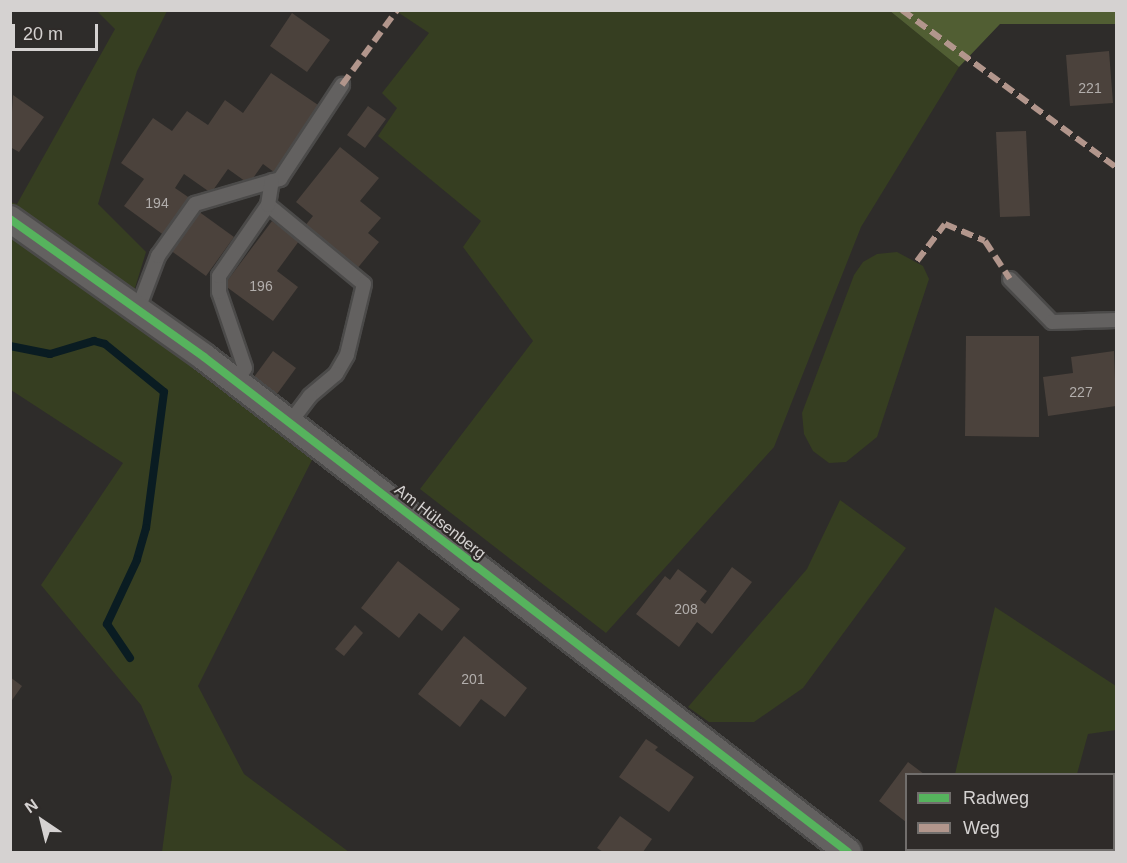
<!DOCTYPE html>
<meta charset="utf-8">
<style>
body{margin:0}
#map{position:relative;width:1127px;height:863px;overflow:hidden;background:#2e2c2a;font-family:Helvetica,sans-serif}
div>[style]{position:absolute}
.green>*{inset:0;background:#363e21}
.forest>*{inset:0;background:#515e33}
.stream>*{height:8px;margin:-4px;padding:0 4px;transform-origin:4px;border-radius:4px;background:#0a1c22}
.building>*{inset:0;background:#4b423c}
.roads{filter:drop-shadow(2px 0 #4b4a49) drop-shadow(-2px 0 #4b4a49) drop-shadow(0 2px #4b4a49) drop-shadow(0 -2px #4b4a49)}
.lane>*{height:14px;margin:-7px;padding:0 7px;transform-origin:7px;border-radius:7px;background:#636160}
.street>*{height:26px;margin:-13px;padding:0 13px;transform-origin:13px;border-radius:13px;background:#636160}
.quiet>*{height:6px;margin-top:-3px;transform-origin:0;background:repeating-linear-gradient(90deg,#b2968c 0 12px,transparent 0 18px)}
.cycleway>*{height:8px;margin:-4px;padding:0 4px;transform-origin:4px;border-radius:4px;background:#56b35d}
span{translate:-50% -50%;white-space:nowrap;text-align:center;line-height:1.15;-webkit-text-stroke:4.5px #2f2b29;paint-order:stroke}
.number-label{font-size:14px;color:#b2aeac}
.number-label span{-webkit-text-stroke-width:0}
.street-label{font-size:16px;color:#d5d2d1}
.frame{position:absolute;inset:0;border:12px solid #d5d2d1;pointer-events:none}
.legend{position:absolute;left:905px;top:773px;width:210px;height:78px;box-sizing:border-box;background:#2f2b29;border:2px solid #716e6c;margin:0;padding:8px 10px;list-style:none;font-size:18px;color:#d5d2d1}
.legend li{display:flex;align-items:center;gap:12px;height:30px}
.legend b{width:30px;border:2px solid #716e6c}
.north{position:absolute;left:12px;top:791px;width:60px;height:60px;-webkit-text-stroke:4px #2f2b29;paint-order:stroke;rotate:325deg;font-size:16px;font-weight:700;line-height:24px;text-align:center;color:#d5d2d1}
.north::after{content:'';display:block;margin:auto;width:21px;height:27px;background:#d5d2d1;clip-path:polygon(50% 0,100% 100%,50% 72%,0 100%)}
.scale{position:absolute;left:12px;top:24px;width:86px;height:27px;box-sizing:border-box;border:3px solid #d5d2d1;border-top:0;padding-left:8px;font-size:18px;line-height:21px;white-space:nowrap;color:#d5d2d1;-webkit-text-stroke:4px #2f2b29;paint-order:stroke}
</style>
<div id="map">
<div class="green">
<div style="clip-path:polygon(97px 11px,167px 11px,137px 71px,98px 204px,146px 252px,127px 314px,314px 456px,198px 686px,244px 774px,349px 852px,162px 852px,172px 777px,141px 705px,41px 585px,123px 463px,11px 390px,10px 202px,17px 204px,115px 29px)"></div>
<div style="clip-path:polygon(396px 11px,890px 11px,959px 67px,861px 227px,774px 447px,606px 633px,420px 489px,533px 341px,463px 247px,481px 221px,378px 136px,397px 108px,382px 93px,429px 33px)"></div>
<div style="clip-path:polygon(897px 252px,923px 266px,929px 279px,877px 437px,846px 462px,829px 463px,813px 451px,804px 434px,802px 413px,854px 275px,863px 262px,877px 254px)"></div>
<div style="clip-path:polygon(840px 500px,906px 548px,803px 688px,754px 722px,709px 722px,688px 707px,807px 569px)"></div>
<div style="clip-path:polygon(995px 607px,1116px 686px,1116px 730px,1088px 734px,1077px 774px,955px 774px)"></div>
</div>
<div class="forest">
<div style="clip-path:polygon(890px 11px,1116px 11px,1116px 24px,1000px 24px,959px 67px)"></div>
</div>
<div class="stream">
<div style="left:10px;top:346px;width:41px;rotate:11.3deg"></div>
<div style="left:50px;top:354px;width:46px;rotate:-16.5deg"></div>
<div style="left:94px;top:341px;width:11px;rotate:15deg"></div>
<div style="left:105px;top:344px;width:76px;rotate:39.1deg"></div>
<div style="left:164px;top:392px;width:137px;rotate:97.5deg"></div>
<div style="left:146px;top:528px;width:33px;rotate:106deg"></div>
<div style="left:137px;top:560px;width:71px;rotate:115.1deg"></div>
<div style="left:107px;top:624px;width:41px;rotate:55.9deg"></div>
</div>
<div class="building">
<div style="clip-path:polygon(292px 13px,330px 40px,307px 72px,270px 46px)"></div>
<div style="clip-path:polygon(1109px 51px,1113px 103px,1070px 106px,1066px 55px)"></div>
<div style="clip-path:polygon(271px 73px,324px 109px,278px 175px,263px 164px,249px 184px,228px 169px,211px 193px,184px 174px,175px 188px,191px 199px,165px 236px,124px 206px,144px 179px,121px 163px,153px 118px,172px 131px,187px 111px,208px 125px,225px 100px,243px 113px)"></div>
<div style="clip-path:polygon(13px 95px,44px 117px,19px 152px,10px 147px)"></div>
<div style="clip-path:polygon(368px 106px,386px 119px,365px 148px,347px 135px)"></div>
<div style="clip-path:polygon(1026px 131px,1030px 216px,1000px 217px,996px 132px)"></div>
<div style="clip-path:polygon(340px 147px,379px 178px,360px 201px,381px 218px,368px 233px,379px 242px,356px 270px,304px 227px,313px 216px,296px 202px)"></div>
<div style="clip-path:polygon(198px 211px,234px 237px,206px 276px,170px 250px)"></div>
<div style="clip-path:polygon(272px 221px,299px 241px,277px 271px,298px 287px,273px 321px,224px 285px)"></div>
<div style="clip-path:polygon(966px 336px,1039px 336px,1039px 437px,965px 436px)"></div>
<div style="clip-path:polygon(273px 351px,296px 368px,277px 394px,254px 377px)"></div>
<div style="clip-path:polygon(1114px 351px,1116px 406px,1048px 416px,1043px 377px,1073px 373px,1071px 357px)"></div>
<div style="clip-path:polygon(398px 561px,460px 609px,442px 631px,419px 613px,399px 638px,361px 608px)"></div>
<div style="clip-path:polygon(732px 567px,752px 582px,712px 634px,697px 622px,679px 647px,636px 614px,665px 576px,670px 580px,678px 569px,707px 591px,700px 600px,705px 604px)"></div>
<div style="clip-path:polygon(355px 625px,363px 633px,344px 656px,335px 649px)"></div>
<div style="clip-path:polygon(464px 636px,527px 688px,505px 717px,481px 699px,460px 727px,418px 694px)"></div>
<div style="clip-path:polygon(10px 677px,22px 686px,10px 703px)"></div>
<div style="clip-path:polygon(646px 739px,658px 747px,655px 750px,694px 777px,669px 812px,619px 777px)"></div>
<div style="clip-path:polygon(908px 762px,924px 774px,906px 774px,906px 822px,879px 801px)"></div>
<div style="clip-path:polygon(620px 816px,652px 839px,643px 852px,603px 852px,597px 848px)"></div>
</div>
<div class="roads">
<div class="lane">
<div style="left:268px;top:205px;width:124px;rotate:39.5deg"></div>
<div style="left:364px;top:284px;width:73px;rotate:103.5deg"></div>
<div style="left:347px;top:355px;width:22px;rotate:120deg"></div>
<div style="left:336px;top:374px;width:34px;rotate:140deg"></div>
<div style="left:310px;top:396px;width:34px;rotate:127deg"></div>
<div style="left:1010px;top:279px;width:60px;rotate:45.7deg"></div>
<div style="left:1052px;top:322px;width:64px;rotate:-1.8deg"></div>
<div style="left:138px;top:309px;width:57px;rotate:-69.3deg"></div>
<div style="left:158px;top:256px;width:64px;rotate:-54.6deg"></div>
<div style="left:195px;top:204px;width:89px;rotate:-16.4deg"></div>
<div style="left:280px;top:179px;width:113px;rotate:-56.6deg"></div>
<div style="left:235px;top:381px;width:16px;rotate:-52deg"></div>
<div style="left:245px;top:368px;width:80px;rotate:-108.9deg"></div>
<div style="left:219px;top:292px;width:16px;rotate:-90deg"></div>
<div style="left:219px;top:276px;width:86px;rotate:-55.4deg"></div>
<div style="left:268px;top:205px;width:24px;rotate:-81deg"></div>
</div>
<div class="street">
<div style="left:10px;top:219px;width:238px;rotate:35.4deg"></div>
<div style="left:204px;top:357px;width:812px;rotate:37.55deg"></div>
</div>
</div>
<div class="quiet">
<div style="left:902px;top:10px;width:265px;rotate:36.3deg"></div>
<div style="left:342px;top:85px;width:93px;rotate:-53.7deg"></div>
<div style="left:917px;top:261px;width:46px;rotate:-52.9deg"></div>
<div style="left:945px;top:224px;width:43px;rotate:23deg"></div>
<div style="left:985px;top:241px;width:45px;rotate:56.7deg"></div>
</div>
<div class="cycleway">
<div style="left:10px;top:219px;width:238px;rotate:35.4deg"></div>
<div style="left:204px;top:357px;width:812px;rotate:37.55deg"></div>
</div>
<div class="number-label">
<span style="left:1090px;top:88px">221</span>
<span style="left:157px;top:203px">194</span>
<span style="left:261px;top:286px">196</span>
<span style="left:1081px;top:392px">227</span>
<span style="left:686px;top:609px">208</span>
<span style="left:473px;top:679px">201</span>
</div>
<div class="street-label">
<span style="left:440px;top:522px;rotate:38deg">Am Hülsenberg</span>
</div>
<div class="frame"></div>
<ul class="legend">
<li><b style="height:8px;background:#56b35d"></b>Radweg</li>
<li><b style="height:8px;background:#b2968c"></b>Weg</li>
</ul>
<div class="north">N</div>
<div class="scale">20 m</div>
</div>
